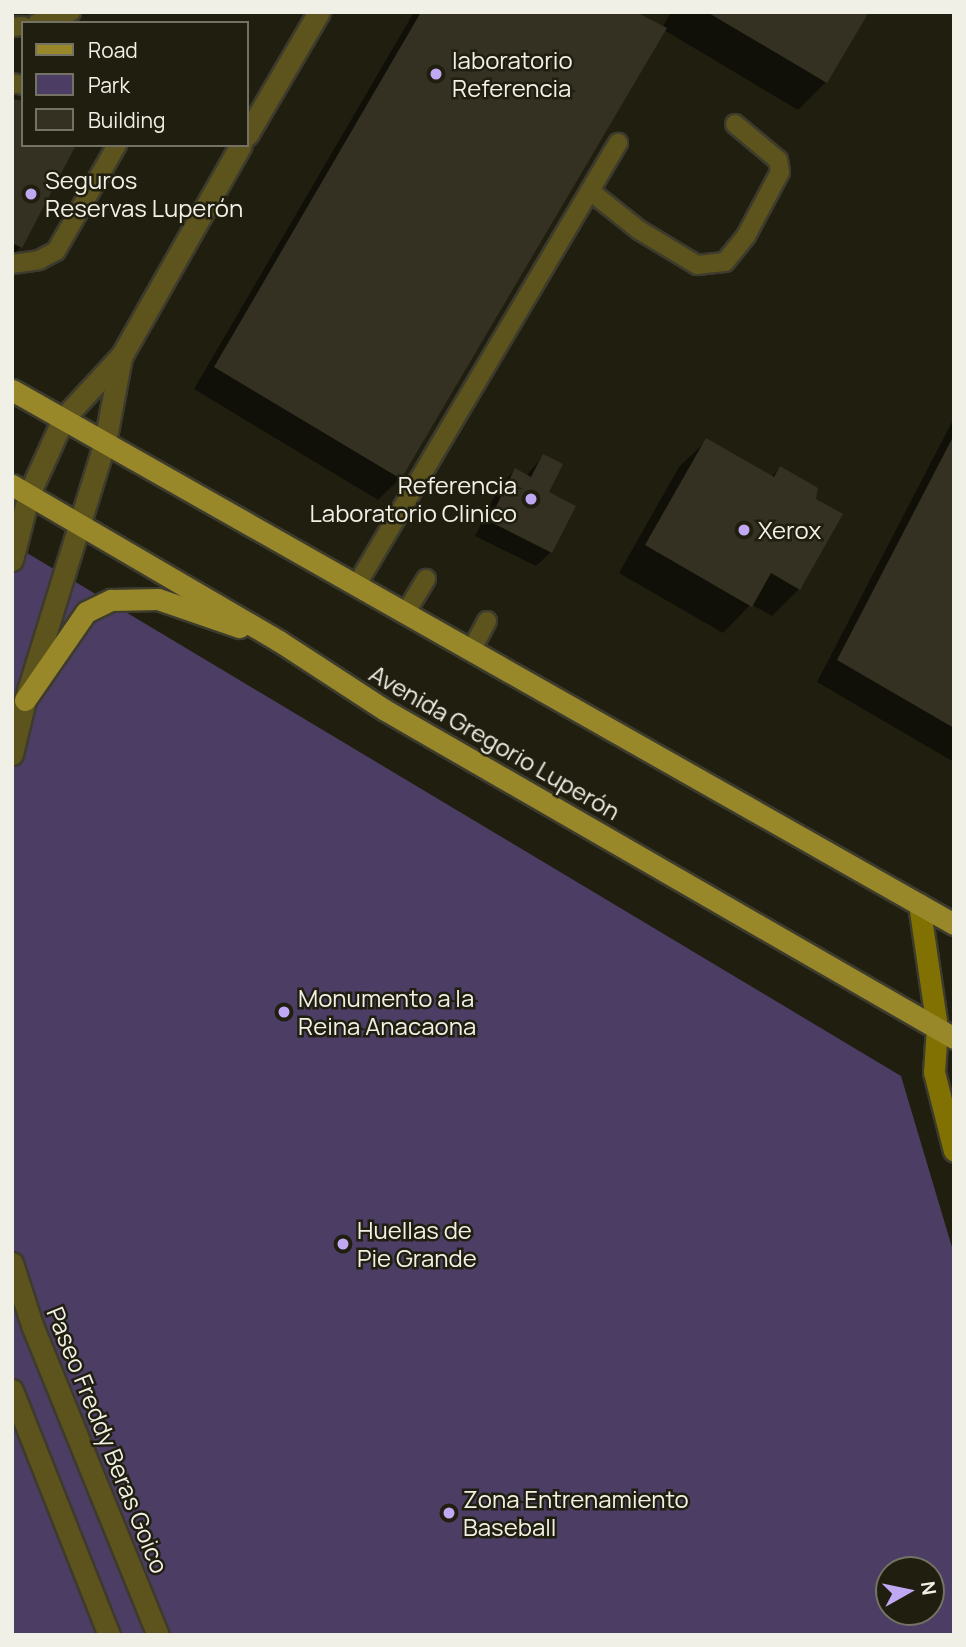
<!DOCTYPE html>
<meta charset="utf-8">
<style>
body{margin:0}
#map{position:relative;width:966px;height:1647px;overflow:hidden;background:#201e0f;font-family:Manrope,sans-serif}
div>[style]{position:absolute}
.green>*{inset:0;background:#4b3d64}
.shadow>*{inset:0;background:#0007}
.building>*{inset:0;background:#343122}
.roads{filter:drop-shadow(2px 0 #3d3b2d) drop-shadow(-2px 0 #3d3b2d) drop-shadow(0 2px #3d3b2d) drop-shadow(0 -2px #3d3b2d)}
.service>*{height:18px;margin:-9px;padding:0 9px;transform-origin:9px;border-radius:9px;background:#5d531c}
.tertiary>*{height:21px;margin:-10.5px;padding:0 10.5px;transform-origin:10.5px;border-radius:10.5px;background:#5d531c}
.secondary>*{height:21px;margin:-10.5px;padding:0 10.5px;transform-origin:10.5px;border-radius:10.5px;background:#817102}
.primary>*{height:21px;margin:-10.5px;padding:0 10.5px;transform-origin:10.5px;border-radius:10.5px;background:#99882a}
.dots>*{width:19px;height:19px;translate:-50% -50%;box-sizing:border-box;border:4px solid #201e0f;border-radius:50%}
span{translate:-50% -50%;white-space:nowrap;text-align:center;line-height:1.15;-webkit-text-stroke:5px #201e0f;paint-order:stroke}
.poi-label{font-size:24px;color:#f1f0e6}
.left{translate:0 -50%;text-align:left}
.right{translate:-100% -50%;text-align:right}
.street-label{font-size:24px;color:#f1f0e6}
.frame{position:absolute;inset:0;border:14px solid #f1f0e6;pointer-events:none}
.legend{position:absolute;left:21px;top:21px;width:228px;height:126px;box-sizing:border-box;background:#201e0f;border:2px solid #747265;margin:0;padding:9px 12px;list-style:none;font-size:21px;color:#f1f0e6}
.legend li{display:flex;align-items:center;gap:14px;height:35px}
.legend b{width:35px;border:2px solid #747265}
.north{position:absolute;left:875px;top:1556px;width:70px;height:70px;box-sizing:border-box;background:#201e0f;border:2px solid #747265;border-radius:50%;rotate:81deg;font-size:19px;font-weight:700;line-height:28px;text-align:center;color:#f1f0e6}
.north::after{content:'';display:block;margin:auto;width:24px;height:32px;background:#c1a8f3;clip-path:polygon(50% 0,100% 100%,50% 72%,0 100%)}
</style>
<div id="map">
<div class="green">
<div style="clip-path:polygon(evenodd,12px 544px,901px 1076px,954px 1254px,954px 1635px,12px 1635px,12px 544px,889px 1570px,931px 1570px,931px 1612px,889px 1612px,889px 1570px)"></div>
</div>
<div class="shadow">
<div style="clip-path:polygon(414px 12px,632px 12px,662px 28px,671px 12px,867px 12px,826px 82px,798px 110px,664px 30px,400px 478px,378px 500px,194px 389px)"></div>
<div style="clip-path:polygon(12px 100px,21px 247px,12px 255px)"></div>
<div style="clip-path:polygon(954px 418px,954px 762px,817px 682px)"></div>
<div style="clip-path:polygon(707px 440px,771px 477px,780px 468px,799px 589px,772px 616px,751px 604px,723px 633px,619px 573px,679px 467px)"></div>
<div style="clip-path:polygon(543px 456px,551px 552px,536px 566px,475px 536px,500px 485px,515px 470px,526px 476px)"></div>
</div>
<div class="building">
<div style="clip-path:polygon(421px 12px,636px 12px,667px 28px,401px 479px,214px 367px)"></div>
<div style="clip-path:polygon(707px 12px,869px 12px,827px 83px)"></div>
<div style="clip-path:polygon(12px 99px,23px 101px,23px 145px,76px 145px,22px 248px,12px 243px)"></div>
<div style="clip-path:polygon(954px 435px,954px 728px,837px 660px)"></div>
<div style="clip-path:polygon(706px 438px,774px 477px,780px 466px,818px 488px,816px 499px,843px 514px,800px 590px,771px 573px,752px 607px,645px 545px)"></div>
<div style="clip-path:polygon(543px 454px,563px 464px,549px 492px,576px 506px,552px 553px,489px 521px,515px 468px,531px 477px)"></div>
</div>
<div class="roads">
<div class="service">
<div style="left:37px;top:23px;width:36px;rotate:-18deg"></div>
<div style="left:12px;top:27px;width:11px;rotate:-5deg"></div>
<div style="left:12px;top:83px;width:11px;rotate:10deg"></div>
<div style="left:590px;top:191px;width:63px;rotate:38.5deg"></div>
<div style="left:639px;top:230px;width:68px;rotate:31.1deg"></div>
<div style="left:697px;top:265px;width:28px;rotate:-6deg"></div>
<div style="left:725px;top:262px;width:33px;rotate:-51deg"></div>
<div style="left:746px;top:236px;width:72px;rotate:-62deg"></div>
<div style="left:780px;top:172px;width:12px;rotate:-99deg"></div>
<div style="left:778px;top:160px;width:56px;rotate:-140.1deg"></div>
<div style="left:12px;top:264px;width:27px;rotate:-8deg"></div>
<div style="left:39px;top:260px;width:19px;rotate:-28deg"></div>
<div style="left:56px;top:251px;width:122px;rotate:-60.1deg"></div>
<div style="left:356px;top:586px;width:515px;rotate:-59.4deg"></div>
<div style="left:405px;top:614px;width:41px;rotate:-59deg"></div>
<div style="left:471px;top:651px;width:34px;rotate:-62deg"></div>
</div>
<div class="tertiary">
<div style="left:247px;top:135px;width:143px;rotate:-59.7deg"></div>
<div style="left:12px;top:560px;width:68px;rotate:-75.6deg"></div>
<div style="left:29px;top:494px;width:82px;rotate:-65.6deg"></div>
<div style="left:63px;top:419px;width:87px;rotate:-47.3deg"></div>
<div style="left:122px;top:355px;width:241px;rotate:-60.5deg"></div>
<div style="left:12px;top:754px;width:56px;rotate:-76.5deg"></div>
<div style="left:25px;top:700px;width:270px;rotate:-72.8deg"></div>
<div style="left:105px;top:442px;width:86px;rotate:-79.3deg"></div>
<div style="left:12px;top:1263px;width:65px;rotate:72.1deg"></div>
<div style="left:32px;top:1325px;width:335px;rotate:67.9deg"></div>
<div style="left:12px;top:1390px;width:264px;rotate:68.4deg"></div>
</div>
<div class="secondary">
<div style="left:919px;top:904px;width:125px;rotate:81.7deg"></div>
<div style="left:937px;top:1028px;width:44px;rotate:93.9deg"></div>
<div style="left:934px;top:1072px;width:81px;rotate:75.8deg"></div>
</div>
<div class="primary">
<div style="left:12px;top:390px;width:1083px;rotate:29.55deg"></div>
<div style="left:12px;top:485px;width:309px;rotate:30.3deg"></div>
<div style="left:279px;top:641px;width:126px;rotate:33.1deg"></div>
<div style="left:385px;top:710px;width:657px;rotate:29.96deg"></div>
<div style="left:25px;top:700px;width:107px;rotate:-55.3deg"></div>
<div style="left:86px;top:612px;width:28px;rotate:-26deg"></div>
<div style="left:111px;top:600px;width:47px;rotate:-1.2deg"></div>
<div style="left:158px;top:599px;width:86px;rotate:19.1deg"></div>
</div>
</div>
<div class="dots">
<div style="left:436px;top:74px;background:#c1a8f3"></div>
<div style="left:31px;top:194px;background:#c1a8f3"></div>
<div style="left:531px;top:499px;background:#c1a8f3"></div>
<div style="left:744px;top:530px;background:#c1a8f3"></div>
<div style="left:284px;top:1012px;background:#c1a8f3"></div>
<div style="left:343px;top:1244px;background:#c1a8f3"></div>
<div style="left:449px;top:1513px;background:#c1a8f3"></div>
</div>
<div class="poi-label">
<span class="left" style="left:452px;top:74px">laboratorio<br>Referencia</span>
<span class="left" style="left:45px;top:194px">Seguros<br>Reservas Luperón</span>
<span class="right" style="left:517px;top:499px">Referencia<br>Laboratorio Clinico</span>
<span class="left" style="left:758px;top:530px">Xerox</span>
<span class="left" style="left:298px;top:1012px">Monumento a la<br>Reina Anacaona</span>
<span class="left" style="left:357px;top:1244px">Huellas de<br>Pie Grande</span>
<span class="left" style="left:463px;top:1513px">Zona Entrenamiento<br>Baseball</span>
</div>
<div class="street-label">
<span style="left:495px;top:742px;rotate:30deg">Avenida Gregorio Luperón</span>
<span style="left:108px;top:1440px;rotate:68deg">Paseo Freddy Beras Goico</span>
</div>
<div class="frame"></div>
<ul class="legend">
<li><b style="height:9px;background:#99882a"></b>Road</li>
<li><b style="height:19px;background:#4b3d64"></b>Park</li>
<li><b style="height:19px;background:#343122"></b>Building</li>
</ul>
<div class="north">N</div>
</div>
